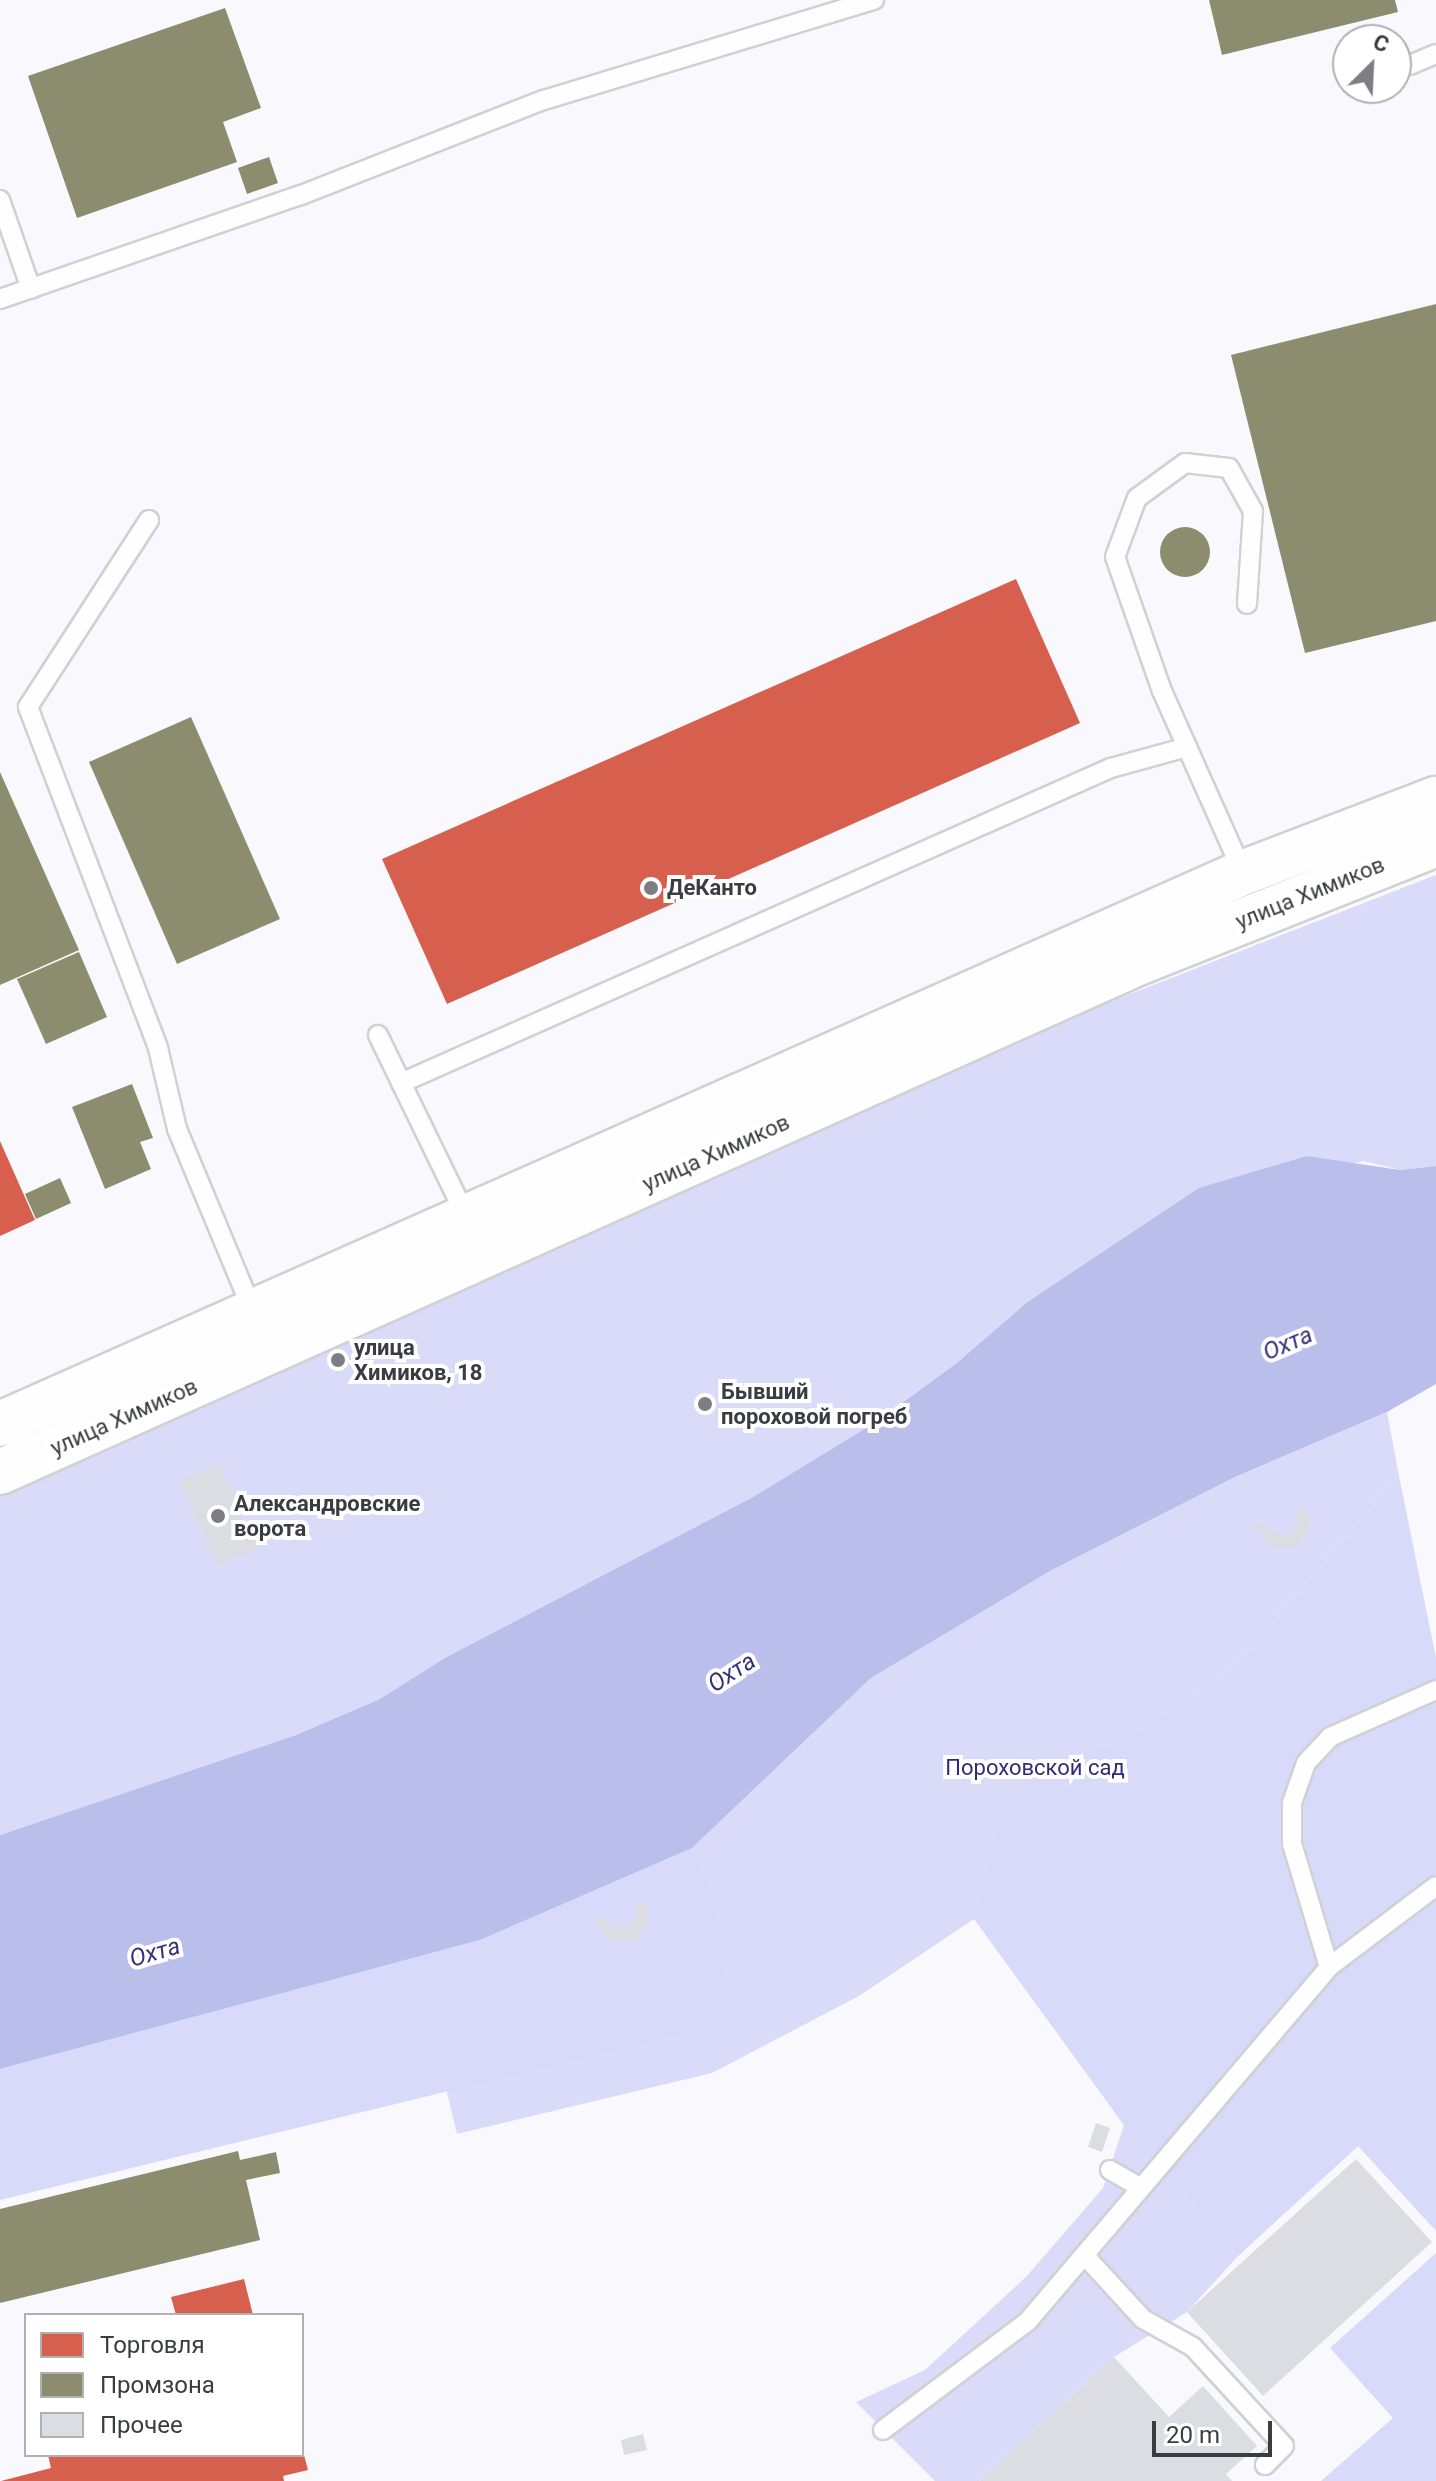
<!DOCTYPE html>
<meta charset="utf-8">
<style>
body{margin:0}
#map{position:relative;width:1436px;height:2481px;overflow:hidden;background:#f8f8fd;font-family:Roboto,sans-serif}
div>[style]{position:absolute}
.green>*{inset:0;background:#d9dbf9}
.forest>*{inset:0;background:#d8daf9}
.water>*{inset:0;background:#babeeb}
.shops>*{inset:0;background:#d6604d}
.industry>*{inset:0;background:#8c8c6e}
.round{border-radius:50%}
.building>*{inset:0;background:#dcdde2}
.roads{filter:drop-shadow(2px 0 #d0d1d5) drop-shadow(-2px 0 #d0d1d5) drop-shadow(0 2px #d0d1d5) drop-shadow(0 -2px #d0d1d5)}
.lane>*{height:18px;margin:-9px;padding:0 9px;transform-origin:9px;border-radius:9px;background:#fefeff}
.secondary>*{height:44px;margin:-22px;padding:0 22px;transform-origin:22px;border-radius:22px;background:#fefeff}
.dots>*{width:22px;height:22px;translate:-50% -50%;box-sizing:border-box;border:4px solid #fff;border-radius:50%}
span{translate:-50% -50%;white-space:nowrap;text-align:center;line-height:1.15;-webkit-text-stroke:8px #fff;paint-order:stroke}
.poi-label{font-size:22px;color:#3b3c41;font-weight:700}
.left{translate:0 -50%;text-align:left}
.street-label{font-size:22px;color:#3b3c41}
.park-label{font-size:22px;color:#312d75}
.water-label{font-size:24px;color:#35317a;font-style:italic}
.legend{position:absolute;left:24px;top:2313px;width:280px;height:144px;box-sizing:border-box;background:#fff;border:2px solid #b1b1b3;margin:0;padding:10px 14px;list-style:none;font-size:24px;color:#3b3c41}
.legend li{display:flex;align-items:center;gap:16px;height:40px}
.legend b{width:40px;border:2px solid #b1b1b3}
.north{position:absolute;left:1332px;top:24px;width:80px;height:80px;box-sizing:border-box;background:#fff;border:2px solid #b1b1b3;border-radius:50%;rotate:24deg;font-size:22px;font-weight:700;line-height:32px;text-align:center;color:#3b3c41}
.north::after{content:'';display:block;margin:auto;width:28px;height:36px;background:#7d7e83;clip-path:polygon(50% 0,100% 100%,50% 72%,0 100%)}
.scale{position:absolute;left:1152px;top:2421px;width:120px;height:36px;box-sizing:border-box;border:4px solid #3b3c41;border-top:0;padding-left:10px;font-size:24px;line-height:28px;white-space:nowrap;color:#3b3c41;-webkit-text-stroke:6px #fff;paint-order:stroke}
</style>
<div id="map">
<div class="green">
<div style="clip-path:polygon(1436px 875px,1436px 1166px,1400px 1170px,1363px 1161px,1141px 1228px,1026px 1303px,958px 1362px,879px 1420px,753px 1497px,446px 1658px,380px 1699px,296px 1735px,0 1835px,0 1492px,1048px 1026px)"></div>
<div style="clip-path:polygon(1387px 1412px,1399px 1476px,1231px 1672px,1184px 1703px,1358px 2146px,1239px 2255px,1187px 2312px,1114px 2357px,980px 2481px,935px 2481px,856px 2402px,925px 2370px,1026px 2277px,1103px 2188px,1124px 2125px,974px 1919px,859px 1996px,712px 2073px,457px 2134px,447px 2093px,480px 1940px,692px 1848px,871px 1678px,1050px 1571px,1235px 1477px)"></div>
</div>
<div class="forest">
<div style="clip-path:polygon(1399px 1476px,1436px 1658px,1436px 2231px,1358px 2146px,1239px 2255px,1124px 2125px,974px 1918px,996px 1827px,1037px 1764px,1123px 1743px,1231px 1672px)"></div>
<div style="clip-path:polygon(692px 1848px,715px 1896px,728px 1987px,684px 2034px,0 2200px,0 2069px,480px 1940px)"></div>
<div style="clip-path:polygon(1436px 2253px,1436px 2481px,1321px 2481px,1393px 2418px,1330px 2348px)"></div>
</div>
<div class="water">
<div style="clip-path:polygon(1307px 1156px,1400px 1170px,1436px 1166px,1436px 1384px,1387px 1412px,1235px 1477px,1050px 1571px,871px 1678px,692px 1848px,480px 1940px,0 2069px,0 1835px,296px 1735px,380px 1699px,445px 1658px,753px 1497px,879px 1420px,958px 1362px,1026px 1303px,1199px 1188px)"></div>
</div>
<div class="shops">
<div style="clip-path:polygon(1016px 579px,1080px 723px,447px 1004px,382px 859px)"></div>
<div style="clip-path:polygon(0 1141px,35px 1220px,0 1236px)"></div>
<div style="clip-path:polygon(244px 2279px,253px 2315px,176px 2315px,171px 2297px)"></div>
<div style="clip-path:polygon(48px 2455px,304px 2455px,308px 2470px,283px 2476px,284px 2481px,1px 2481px,51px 2468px)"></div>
</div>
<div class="industry">
<div style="clip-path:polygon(1209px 0,1395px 0,1398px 12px,1222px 55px)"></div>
<div style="clip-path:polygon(225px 8px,261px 108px,223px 122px,237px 162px,77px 218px,28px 76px)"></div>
<div style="clip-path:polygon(269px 157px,278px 183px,247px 194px,238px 168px)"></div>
<div style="clip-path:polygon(1436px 304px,1436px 621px,1305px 653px,1231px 355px)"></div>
<div class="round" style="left:1160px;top:527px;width:50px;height:50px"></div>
<div style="clip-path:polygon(191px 717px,280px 919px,177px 964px,89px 762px)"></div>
<div style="clip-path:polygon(0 772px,79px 950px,0 985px)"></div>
<div style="clip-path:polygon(79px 952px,107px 1017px,46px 1044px,17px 979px)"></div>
<div style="clip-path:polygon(132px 1084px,153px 1138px,140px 1142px,151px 1169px,105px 1189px,72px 1107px)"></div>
<div style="clip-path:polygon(60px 1178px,71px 1203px,36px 1219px,25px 1194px)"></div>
<div style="clip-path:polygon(238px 2151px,240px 2160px,276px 2152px,280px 2173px,246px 2180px,260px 2240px,0 2303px,0 2209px)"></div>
</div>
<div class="building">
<div style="clip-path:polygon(218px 1463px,257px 1548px,217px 1566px,179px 1481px)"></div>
<div style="clip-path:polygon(1307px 1508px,1310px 1530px,1295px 1548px,1270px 1546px,1254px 1526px,1264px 1522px,1269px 1531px,1288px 1536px,1299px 1522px,1295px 1512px)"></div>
<div style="clip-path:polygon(646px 1902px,649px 1924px,634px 1942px,609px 1939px,593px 1920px,603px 1916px,609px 1925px,627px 1929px,638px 1916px,634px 1905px)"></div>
<div style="clip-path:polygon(1096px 2123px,1110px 2128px,1102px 2152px,1088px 2147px)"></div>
<div style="clip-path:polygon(1356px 2159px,1432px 2242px,1263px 2396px,1187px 2312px)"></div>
<div style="clip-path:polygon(1114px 2357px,1169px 2417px,1203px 2386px,1257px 2446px,1226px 2474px,1232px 2481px,980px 2481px)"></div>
<div style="clip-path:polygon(643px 2434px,647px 2450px,624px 2455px,621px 2440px)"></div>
</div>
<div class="roads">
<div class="lane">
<div style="left:1410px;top:65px;width:28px;rotate:-23deg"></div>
<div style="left:0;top:200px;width:94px;rotate:70.8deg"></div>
<div style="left:0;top:299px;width:318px;rotate:-19.1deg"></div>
<div style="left:301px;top:195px;width:261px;rotate:-21.4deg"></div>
<div style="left:544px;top:100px;width:345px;rotate:-16.9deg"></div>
<div style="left:149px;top:520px;width:223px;rotate:122.9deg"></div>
<div style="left:28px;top:707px;width:365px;rotate:69.1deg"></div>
<div style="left:158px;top:1048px;width:83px;rotate:76.8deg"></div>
<div style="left:177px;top:1129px;width:198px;rotate:67.4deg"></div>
<div style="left:1244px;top:875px;width:201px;rotate:-114deg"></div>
<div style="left:1162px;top:691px;width:142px;rotate:-109.3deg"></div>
<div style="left:1115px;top:557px;width:63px;rotate:-69.6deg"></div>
<div style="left:1137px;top:498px;width:59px;rotate:-36.1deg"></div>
<div style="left:1185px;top:463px;width:44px;rotate:6.5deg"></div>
<div style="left:1229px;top:468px;width:49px;rotate:60.8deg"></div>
<div style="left:1253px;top:511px;width:93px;rotate:93.7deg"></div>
<div style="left:378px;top:1035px;width:201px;rotate:64.1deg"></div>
<div style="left:401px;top:1083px;width:777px;rotate:-23.93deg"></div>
<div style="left:1111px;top:768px;width:79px;rotate:-15.4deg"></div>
<div style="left:1329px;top:1967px;width:128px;rotate:-106.7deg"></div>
<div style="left:1292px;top:1844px;width:41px;rotate:-90deg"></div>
<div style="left:1292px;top:1803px;width:42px;rotate:-70.7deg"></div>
<div style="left:1306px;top:1763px;width:35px;rotate:-47deg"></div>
<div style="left:1330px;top:1737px;width:116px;rotate:-23.9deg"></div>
<div style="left:1110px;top:2170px;width:34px;rotate:30deg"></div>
<div style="left:1086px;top:2257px;width:84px;rotate:47.4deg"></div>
<div style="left:1143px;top:2319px;width:57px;rotate:29.2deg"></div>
<div style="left:1193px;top:2347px;width:134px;rotate:47.4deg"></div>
<div style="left:1284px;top:2446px;width:27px;rotate:135deg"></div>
<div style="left:883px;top:2430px;width:181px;rotate:-36.9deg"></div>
<div style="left:1028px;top:2321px;width:465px;rotate:-49.6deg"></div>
<div style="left:1329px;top:1967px;width:134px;rotate:-37.1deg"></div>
</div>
<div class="secondary">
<div style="left:0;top:1424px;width:1359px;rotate:-23.92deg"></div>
<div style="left:1242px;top:873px;width:208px;rotate:-20.9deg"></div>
<div style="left:0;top:1472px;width:1249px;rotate:-24.1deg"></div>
<div style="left:1140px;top:962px;width:319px;rotate:-21.7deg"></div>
</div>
</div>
<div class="dots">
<div style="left:651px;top:888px;background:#7d7e83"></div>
<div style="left:338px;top:1360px;background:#7d7e83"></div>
<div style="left:705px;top:1404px;background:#7d7e83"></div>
<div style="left:218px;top:1516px;background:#7d7e83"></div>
</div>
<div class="poi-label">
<span class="left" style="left:667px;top:888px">ДеКанто</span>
<span class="left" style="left:354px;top:1360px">улица<br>Химиков, 18</span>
<span class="left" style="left:721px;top:1404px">Бывший<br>пороховой погреб</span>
<span class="left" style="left:234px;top:1516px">Александровские<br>ворота</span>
</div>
<div class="street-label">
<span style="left:1310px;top:893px;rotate:-22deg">улица Химиков</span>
<span style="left:716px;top:1153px;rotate:-24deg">улица Химиков</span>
<span style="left:124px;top:1417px;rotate:-24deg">улица Химиков</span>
</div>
<div class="park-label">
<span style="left:1035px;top:1768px">Пороховской сад</span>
</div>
<div class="water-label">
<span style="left:1288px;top:1344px;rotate:-23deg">Охта</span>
<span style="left:732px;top:1673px;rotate:-33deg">Охта</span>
<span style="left:155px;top:1953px;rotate:-16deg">Охта</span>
</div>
<ul class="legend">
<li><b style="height:22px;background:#d6604d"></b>Торговля</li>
<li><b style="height:22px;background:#8c8c6e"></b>Промзона</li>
<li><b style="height:22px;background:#dcdde2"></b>Прочее</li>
</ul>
<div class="north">С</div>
<div class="scale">20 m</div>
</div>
